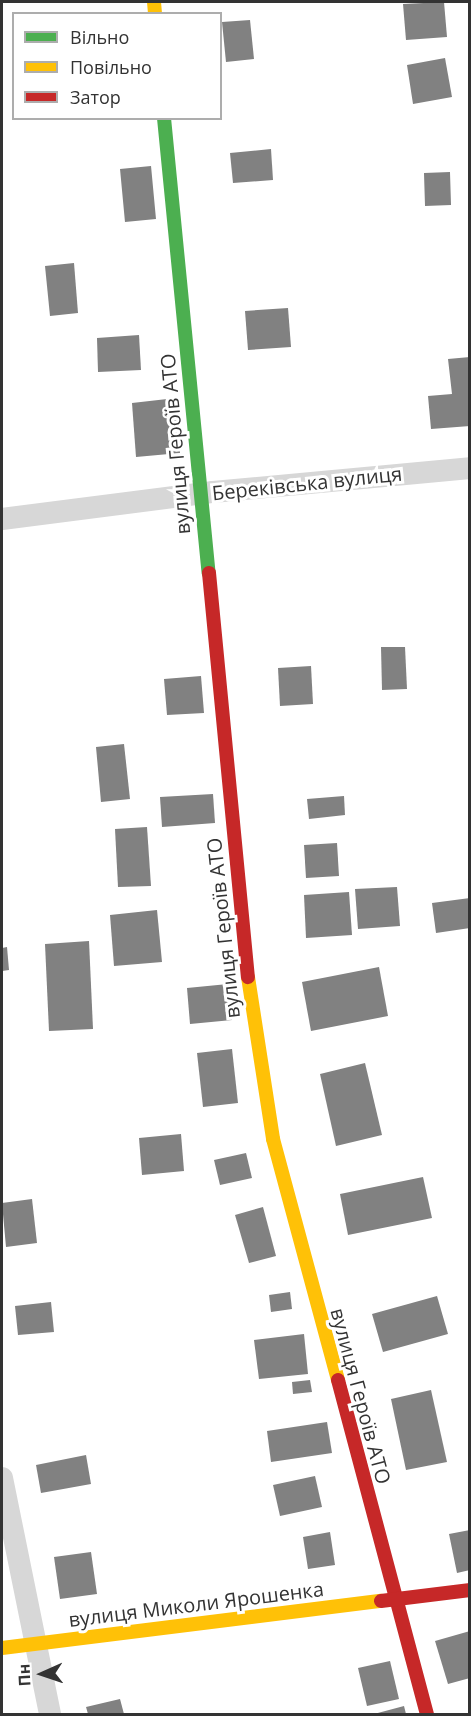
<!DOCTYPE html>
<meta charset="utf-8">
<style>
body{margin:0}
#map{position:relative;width:471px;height:1716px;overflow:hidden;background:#fff;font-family:"Open Sans",sans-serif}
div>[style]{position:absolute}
.building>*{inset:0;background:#818181}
.street>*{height:22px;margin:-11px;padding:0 11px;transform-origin:11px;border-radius:11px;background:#d7d7d7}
.fast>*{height:14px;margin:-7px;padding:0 7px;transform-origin:7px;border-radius:7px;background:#4caf50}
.slow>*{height:14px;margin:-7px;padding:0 7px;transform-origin:7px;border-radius:7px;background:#ffc107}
.jam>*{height:14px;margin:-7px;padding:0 7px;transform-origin:7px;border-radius:7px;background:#c62828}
span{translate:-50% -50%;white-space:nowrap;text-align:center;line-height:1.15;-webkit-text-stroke:6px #fff;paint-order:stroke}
.street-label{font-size:20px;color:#333}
.frame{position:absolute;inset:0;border:3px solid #333;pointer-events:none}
.legend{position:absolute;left:12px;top:12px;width:210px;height:108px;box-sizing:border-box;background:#fff;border:2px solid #adadad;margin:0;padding:8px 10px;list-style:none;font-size:18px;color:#333}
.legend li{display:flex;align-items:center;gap:12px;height:30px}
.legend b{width:30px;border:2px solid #adadad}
.north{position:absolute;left:12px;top:1644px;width:60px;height:60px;-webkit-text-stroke:4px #fff;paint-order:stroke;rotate:267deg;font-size:16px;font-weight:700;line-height:24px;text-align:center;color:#333}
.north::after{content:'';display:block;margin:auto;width:21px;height:27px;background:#333;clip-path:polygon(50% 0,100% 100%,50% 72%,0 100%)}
</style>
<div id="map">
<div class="building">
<div style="clip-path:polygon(444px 2px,447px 37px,406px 40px,403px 4px)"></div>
<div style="clip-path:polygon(250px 20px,254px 59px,226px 62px,222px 22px)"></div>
<div style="clip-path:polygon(445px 58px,452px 97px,413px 104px,407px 65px)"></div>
<div style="clip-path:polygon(271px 149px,273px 180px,233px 183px,230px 153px)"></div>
<div style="clip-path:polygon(151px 166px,156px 219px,125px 222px,120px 169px)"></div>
<div style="clip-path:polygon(450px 172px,451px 205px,425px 206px,424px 173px)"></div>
<div style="clip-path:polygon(74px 263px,78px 313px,50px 316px,45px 266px)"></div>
<div style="clip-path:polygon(288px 308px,291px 347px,248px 350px,245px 311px)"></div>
<div style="clip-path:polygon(139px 335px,141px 370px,98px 372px,97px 338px)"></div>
<div style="clip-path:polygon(470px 357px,470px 426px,431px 429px,428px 396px,452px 394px,448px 359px)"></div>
<div style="clip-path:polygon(176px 398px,180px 453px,136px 457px,132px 403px)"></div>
<div style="clip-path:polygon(381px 647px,405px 647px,407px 689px,382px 690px)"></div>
<div style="clip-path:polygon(311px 666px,313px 704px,280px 706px,278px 668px)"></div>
<div style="clip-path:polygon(201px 676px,204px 713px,167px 715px,164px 679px)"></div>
<div style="clip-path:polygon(124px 744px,130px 799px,101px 802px,96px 747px)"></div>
<div style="clip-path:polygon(213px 794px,215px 823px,162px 827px,160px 797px)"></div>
<div style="clip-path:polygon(344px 796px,345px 815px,309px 819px,307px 799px)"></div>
<div style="clip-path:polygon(147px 827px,151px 886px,118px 887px,115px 829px)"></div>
<div style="clip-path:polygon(337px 843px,339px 876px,306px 878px,304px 845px)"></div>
<div style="clip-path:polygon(397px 887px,400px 926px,358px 929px,355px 889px)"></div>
<div style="clip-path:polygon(349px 892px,352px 935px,306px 938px,304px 895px)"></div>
<div style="clip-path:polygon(470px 898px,470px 928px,436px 933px,432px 903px)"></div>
<div style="clip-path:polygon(157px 910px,162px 962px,114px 966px,110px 915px)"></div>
<div style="clip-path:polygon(89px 941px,93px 1029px,49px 1031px,45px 944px)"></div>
<div style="clip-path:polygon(7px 947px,9px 970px,2px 971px,2px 948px)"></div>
<div style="clip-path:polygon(379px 967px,388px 1016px,311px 1031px,302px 982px)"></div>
<div style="clip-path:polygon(228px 984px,232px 1020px,190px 1024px,187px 988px)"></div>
<div style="clip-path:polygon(232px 1049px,238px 1103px,203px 1107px,197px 1053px)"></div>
<div style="clip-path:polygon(365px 1063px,382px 1135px,336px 1146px,320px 1074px)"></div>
<div style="clip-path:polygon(181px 1134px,184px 1171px,142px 1175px,139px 1138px)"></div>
<div style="clip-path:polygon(246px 1153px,252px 1178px,220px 1185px,214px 1160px)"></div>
<div style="clip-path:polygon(423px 1177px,432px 1218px,348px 1235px,340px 1194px)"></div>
<div style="clip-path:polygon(32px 1199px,37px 1243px,6px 1247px,2px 1203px)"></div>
<div style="clip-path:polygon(263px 1207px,276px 1256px,249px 1263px,235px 1215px)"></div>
<div style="clip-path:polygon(290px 1292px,292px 1309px,271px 1312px,269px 1295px)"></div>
<div style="clip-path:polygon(437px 1296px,448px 1334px,383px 1352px,372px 1314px)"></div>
<div style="clip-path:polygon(51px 1302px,54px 1332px,18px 1335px,15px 1306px)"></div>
<div style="clip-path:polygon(304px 1334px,308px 1374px,259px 1379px,254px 1340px)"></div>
<div style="clip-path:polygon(310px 1380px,312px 1392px,293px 1394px,292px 1382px)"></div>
<div style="clip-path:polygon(431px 1390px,447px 1462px,406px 1470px,391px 1399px)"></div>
<div style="clip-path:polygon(327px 1422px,332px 1453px,271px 1462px,267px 1431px)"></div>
<div style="clip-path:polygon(86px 1455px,91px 1484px,41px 1493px,36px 1465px)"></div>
<div style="clip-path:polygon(315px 1476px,322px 1507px,280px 1516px,273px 1485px)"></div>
<div style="clip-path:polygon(470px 1530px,470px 1570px,457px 1573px,449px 1534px)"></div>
<div style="clip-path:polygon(330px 1532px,335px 1565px,308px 1569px,303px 1537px)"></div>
<div style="clip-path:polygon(91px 1552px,97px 1594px,60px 1599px,54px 1557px)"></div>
<div style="clip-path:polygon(470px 1631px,470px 1678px,448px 1684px,435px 1641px)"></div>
<div style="clip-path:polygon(390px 1661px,399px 1699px,367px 1706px,358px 1668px)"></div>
<div style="clip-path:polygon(120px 1699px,124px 1714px,88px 1714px,86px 1707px)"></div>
<div style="clip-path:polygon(404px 1706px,406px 1714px,374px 1714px)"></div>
</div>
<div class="street">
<div style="left:2px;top:519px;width:213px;rotate:-7.3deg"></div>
<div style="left:213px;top:492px;width:258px;rotate:-5.3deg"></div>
<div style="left:2px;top:1478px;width:241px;rotate:78.5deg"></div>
</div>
<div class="fast">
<div style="left:164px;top:118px;width:457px;rotate:84.4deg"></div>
</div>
<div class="slow">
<div style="left:154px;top:2px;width:12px;rotate:85deg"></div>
<div style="left:248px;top:977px;width:164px;rotate:81.2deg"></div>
<div style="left:273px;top:1139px;width:250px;rotate:74.9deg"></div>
<div style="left:2px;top:1648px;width:382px;rotate:-7.1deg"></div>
</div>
<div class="jam">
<div style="left:209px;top:573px;width:406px;rotate:84.5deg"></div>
<div style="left:338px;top:1380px;width:346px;rotate:75.1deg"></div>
<div style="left:381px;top:1601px;width:90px;rotate:-7deg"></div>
</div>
<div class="street-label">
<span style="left:175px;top:444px;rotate:-95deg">вулиця Героїв АТО</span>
<span style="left:307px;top:483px;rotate:-6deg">Береківська вулиця</span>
<span style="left:223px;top:928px;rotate:-96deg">вулиця Героїв АТО</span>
<span style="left:361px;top:1396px;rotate:75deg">вулиця Героїв АТО</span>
<span style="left:196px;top:1604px;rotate:-7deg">вулиця Миколи Ярошенка</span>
</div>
<div class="frame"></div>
<ul class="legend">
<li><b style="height:8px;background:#4caf50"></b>Вільно</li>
<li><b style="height:8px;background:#ffc107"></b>Повільно</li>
<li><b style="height:8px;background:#c62828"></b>Затор</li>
</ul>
<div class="north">Пн</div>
</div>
